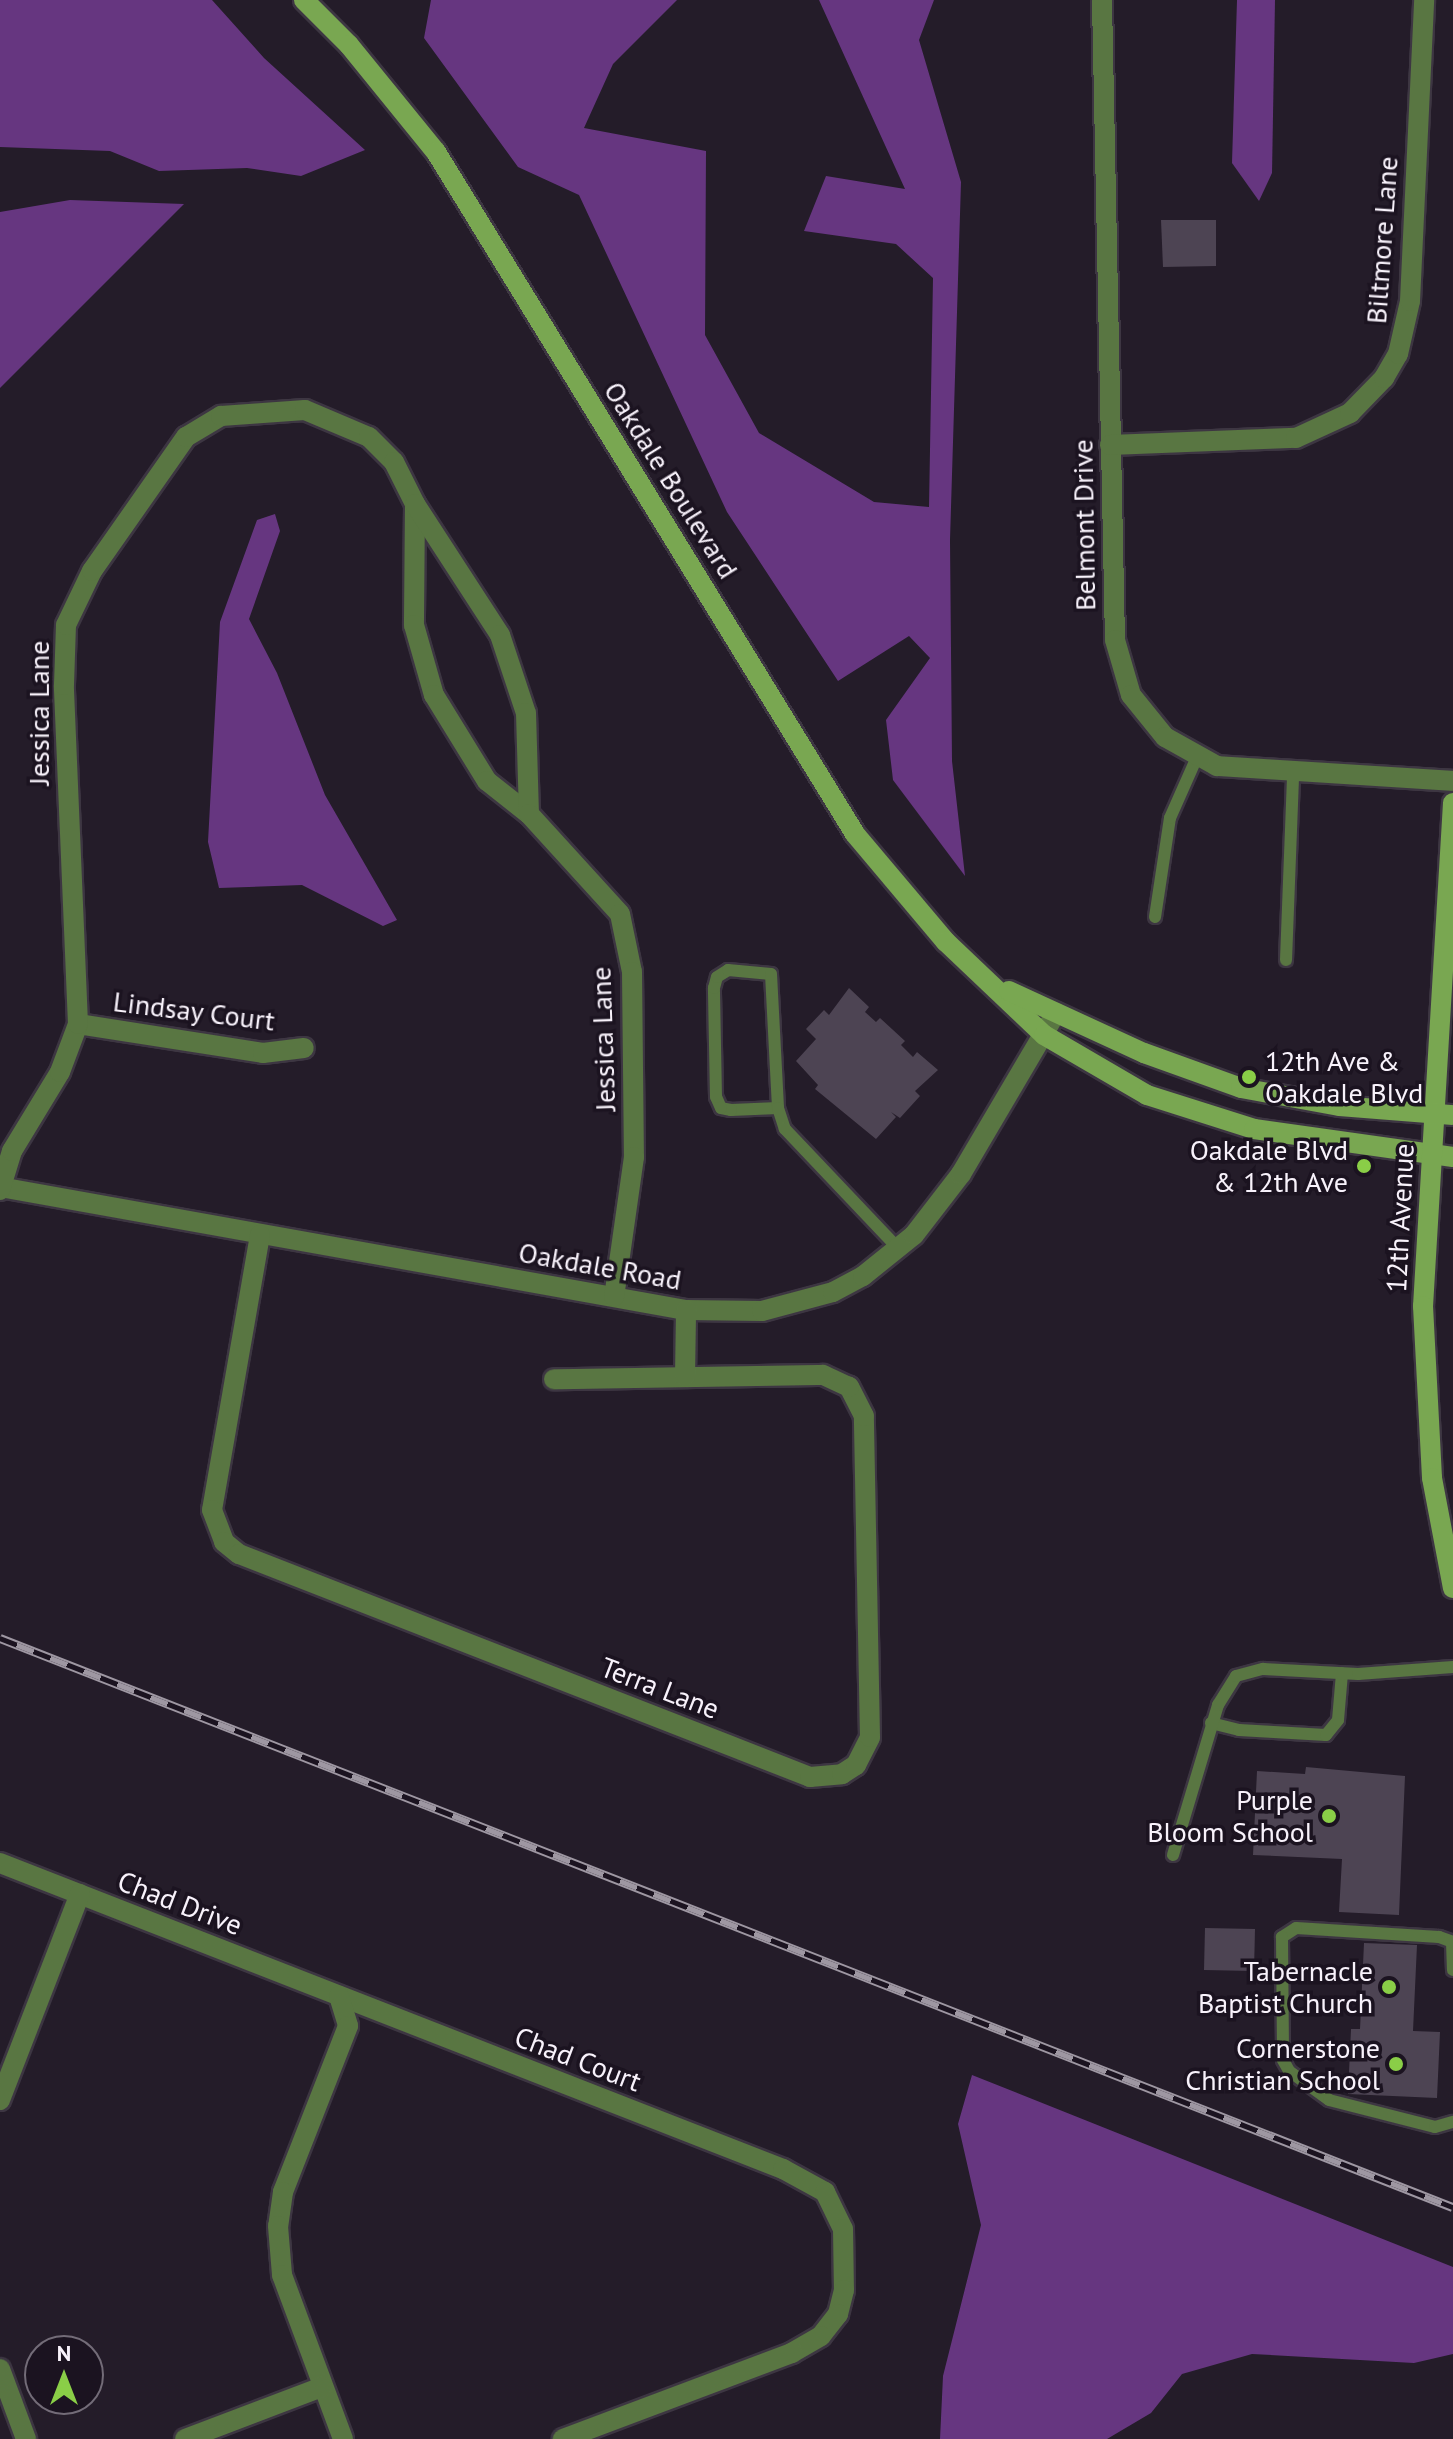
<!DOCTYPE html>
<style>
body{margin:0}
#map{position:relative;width:1453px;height:2439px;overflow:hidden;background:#241c29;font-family:"PT Sans",sans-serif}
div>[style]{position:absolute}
.forest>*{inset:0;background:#663680}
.building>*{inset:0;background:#4d4453}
.roads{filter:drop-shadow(2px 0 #3d3642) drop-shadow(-2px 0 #3d3642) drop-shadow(0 2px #3d3642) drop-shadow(0 -2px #3d3642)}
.lane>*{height:12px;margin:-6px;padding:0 6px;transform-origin:6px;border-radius:6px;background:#597642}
.street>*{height:20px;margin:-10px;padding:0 10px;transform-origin:10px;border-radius:10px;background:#597642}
.secondary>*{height:20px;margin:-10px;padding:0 10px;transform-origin:10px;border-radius:10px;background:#79a751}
.rail>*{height:9px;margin-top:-4.5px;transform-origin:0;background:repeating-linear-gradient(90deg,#1b1320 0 18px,#9e97a2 0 36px);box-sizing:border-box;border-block:2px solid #9e97a2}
.dots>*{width:22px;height:22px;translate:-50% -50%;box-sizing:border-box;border:4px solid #1b1320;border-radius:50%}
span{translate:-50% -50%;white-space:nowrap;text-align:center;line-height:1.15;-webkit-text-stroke:7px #1b1320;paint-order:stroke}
.street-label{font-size:28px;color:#f8f2fb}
.poi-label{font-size:28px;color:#f8f2fb}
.left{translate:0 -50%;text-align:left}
.right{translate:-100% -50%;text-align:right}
.north{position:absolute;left:24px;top:2335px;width:80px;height:80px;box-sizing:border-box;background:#1b1320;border:2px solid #736c78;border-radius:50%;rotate:0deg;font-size:22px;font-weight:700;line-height:32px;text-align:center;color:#f8f2fb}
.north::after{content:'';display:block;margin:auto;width:28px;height:36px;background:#8ace47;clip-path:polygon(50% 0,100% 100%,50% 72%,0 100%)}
</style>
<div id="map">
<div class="forest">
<div style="clip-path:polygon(0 0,212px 0,264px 58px,365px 150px,301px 176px,247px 168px,159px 171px,110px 151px,0 147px)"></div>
<div style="clip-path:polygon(431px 0,677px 0,613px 64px,584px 128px,706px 151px,705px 335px,759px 433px,874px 502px,929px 507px,933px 278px,896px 244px,804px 231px,826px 176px,905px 189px,819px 0,934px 0,919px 40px,961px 182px,950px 540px,952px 761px,965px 876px,893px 780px,886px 720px,930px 658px,909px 636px,838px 681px,727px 512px,579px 195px,518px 167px,424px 38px)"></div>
<div style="clip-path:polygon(1237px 0,1275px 0,1272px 173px,1259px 201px,1232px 163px)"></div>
<div style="clip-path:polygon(70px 200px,184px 204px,0 388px,0 212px)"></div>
<div style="clip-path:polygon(275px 514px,280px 531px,249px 619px,277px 673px,325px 795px,397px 920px,383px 926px,302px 885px,219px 888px,208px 842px,220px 622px,257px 520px)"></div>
<div style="clip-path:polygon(972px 2075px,1453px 2267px,1453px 2354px,1414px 2363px,1252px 2354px,1182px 2374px,1151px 2413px,1107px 2439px,940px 2439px,943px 2376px,981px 2225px,958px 2124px)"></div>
</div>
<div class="building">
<div style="clip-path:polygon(1161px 220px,1216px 220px,1216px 266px,1163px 267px)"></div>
<div style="clip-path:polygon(849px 988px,869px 1007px,865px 1012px,876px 1022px,880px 1018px,905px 1041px,901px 1045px,913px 1057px,917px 1052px,938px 1070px,915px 1091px,920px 1096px,900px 1118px,891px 1112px,896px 1117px,876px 1139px,815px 1089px,818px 1085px,796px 1061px,816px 1039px,806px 1029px,824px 1010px,829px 1015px)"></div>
<div style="clip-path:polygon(1306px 1767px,1405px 1776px,1399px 1915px,1339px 1912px,1342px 1859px,1253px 1855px,1257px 1771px,1305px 1774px)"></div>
<div style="clip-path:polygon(1205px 1928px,1255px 1929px,1254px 1971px,1204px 1970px)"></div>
<div style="clip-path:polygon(1364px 1943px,1417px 1945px,1413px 2031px,1440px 2032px,1437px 2098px,1348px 2094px,1351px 2029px,1360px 2029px)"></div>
</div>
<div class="roads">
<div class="lane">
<div style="left:1155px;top:917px;width:100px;rotate:-81.4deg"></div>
<div style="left:1170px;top:818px;width:67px;rotate:-66.1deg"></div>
<div style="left:1286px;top:960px;width:186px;rotate:-87.8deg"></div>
<div style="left:778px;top:1108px;width:47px;rotate:177.6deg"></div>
<div style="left:731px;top:1110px;width:10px;rotate:-169deg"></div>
<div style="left:721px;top:1108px;width:12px;rotate:-114deg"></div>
<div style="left:716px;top:1097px;width:109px;rotate:-91.1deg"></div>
<div style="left:714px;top:988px;width:11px;rotate:-75deg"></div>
<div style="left:717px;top:977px;width:13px;rotate:-32deg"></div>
<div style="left:728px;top:970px;width:43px;rotate:5.3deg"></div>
<div style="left:771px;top:974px;width:134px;rotate:87deg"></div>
<div style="left:778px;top:1108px;width:22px;rotate:72deg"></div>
<div style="left:785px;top:1129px;width:166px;rotate:46.5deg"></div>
<div style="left:1211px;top:1723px;width:29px;rotate:14deg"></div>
<div style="left:1239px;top:1730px;width:87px;rotate:3.3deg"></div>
<div style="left:1326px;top:1735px;width:19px;rotate:-51deg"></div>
<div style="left:1338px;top:1720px;width:47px;rotate:-85.1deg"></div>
<div style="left:1173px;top:1855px;width:157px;rotate:-73.3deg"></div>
<div style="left:1218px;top:1705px;width:34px;rotate:-58deg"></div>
<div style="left:1236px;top:1676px;width:28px;rotate:-15deg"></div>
<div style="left:1263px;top:1669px;width:95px;rotate:3deg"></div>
<div style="left:1358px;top:1674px;width:95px;rotate:-4.2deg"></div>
<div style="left:1452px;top:1942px;width:28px;rotate:88deg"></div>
<div style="left:1453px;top:1942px;width:15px;rotate:-160deg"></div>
<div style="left:1439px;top:1937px;width:143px;rotate:-176.4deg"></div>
<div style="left:1296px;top:1928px;width:17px;rotate:147deg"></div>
<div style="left:1282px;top:1937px;width:123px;rotate:89.5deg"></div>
<div style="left:1283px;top:2060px;width:13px;rotate:61deg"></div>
<div style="left:1289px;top:2071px;width:49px;rotate:35.9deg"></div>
<div style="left:1329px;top:2100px;width:109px;rotate:14.3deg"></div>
<div style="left:1435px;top:2127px;width:19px;rotate:-16deg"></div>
</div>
<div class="street">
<div style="left:1102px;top:0;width:640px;rotate:88.84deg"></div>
<div style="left:1115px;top:640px;width:57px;rotate:73.8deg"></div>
<div style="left:1131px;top:695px;width:54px;rotate:51deg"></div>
<div style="left:1165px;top:737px;width:60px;rotate:29.1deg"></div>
<div style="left:1217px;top:766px;width:236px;rotate:3.6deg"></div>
<div style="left:1110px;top:445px;width:186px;rotate:-2.2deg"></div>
<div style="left:1296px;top:438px;width:60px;rotate:-24.8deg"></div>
<div style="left:1350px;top:413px;width:49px;rotate:-45.8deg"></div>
<div style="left:1384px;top:378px;width:28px;rotate:-60deg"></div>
<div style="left:1398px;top:354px;width:54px;rotate:-77.2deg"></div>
<div style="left:1410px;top:301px;width:301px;rotate:-87.3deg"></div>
<div style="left:415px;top:504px;width:121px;rotate:90.5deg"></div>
<div style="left:414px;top:625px;width:73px;rotate:74.1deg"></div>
<div style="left:434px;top:695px;width:101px;rotate:58.4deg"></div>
<div style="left:487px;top:781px;width:53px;rotate:38.2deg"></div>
<div style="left:78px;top:1024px;width:187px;rotate:8.9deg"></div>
<div style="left:263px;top:1053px;width:41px;rotate:-7deg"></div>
<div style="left:0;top:1187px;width:697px;rotate:10.17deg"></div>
<div style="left:686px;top:1310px;width:76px;rotate:0.8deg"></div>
<div style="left:762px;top:1311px;width:73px;rotate:-15deg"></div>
<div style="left:833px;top:1292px;width:34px;rotate:-28deg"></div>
<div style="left:863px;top:1276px;width:65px;rotate:-38.8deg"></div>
<div style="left:914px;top:1235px;width:77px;rotate:-52.4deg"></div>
<div style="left:961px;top:1174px;width:187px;rotate:-59.5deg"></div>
<div style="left:0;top:1190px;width:41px;rotate:-72.9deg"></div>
<div style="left:12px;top:1151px;width:92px;rotate:-58.7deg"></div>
<div style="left:60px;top:1072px;width:51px;rotate:-69.4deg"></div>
<div style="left:78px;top:1024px;width:339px;rotate:-92.4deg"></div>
<div style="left:64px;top:685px;width:60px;rotate:-88.1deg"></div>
<div style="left:66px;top:625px;width:60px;rotate:-64.3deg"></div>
<div style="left:92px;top:571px;width:164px;rotate:-55deg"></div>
<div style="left:186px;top:437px;width:41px;rotate:-31deg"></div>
<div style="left:221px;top:416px;width:84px;rotate:-4.1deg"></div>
<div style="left:305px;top:410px;width:69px;rotate:22.9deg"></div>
<div style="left:369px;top:437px;width:35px;rotate:45deg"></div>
<div style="left:394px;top:462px;width:47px;rotate:63.4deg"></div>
<div style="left:415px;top:504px;width:156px;rotate:57deg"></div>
<div style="left:500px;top:635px;width:82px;rotate:71.6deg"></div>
<div style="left:526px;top:713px;width:101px;rotate:88.3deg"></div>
<div style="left:529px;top:814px;width:135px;rotate:47.7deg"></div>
<div style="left:620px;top:914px;width:59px;rotate:78.3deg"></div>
<div style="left:632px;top:972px;width:185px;rotate:89.4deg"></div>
<div style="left:634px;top:1157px;width:141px;rotate:98.1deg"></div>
<div style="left:260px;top:1235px;width:279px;rotate:99.9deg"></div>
<div style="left:212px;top:1510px;width:34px;rotate:69deg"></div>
<div style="left:224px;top:1542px;width:19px;rotate:39deg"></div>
<div style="left:239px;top:1554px;width:613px;rotate:21.33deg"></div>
<div style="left:810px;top:1777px;width:32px;rotate:-5deg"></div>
<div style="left:842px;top:1774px;width:17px;rotate:-33deg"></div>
<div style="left:856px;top:1765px;width:31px;rotate:-63deg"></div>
<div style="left:870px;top:1737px;width:321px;rotate:-91.1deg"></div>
<div style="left:864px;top:1416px;width:33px;rotate:-117deg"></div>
<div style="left:849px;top:1387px;width:29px;rotate:-155deg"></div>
<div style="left:823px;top:1375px;width:269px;rotate:179.1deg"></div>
<div style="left:685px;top:1377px;width:67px;rotate:-89.1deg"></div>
<div style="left:0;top:1863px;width:841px;rotate:21.35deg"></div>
<div style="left:783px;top:2169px;width:48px;rotate:28.7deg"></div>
<div style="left:825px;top:2192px;width:41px;rotate:64.1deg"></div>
<div style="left:843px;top:2229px;width:61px;rotate:89.1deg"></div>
<div style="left:844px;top:2290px;width:25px;rotate:104deg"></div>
<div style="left:838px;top:2314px;width:28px;rotate:128deg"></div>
<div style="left:821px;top:2336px;width:34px;rotate:150deg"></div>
<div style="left:792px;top:2353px;width:245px;rotate:159.4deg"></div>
<div style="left:339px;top:1996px;width:31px;rotate:73deg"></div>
<div style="left:348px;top:2026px;width:178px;rotate:111.4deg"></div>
<div style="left:283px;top:2192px;width:34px;rotate:98deg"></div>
<div style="left:278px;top:2226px;width:49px;rotate:85.3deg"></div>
<div style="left:282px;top:2275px;width:175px;rotate:69.6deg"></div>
<div style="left:0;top:2100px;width:221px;rotate:-68.8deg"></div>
<div style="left:0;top:2369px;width:75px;rotate:69.6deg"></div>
<div style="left:185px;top:2439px;width:147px;rotate:-20.8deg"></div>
</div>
<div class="secondary">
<div style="left:304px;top:0;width:64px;rotate:45deg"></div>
<div style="left:349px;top:45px;width:138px;rotate:50.9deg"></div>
<div style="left:436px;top:152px;width:800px;rotate:58.43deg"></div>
<div style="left:855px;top:834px;width:141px;rotate:49.9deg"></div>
<div style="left:946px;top:942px;width:135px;rotate:43.5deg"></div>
<div style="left:1044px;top:1035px;width:119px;rotate:30.2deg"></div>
<div style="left:1147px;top:1095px;width:112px;rotate:17.6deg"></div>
<div style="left:1254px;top:1129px;width:201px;rotate:8deg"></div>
<div style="left:1453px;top:803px;width:504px;rotate:93.41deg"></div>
<div style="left:1423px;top:1306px;width:172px;rotate:87deg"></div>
<div style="left:1432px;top:1478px;width:112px;rotate:79.2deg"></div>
<div style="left:1009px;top:991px;width:149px;rotate:24.7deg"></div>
<div style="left:1144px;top:1053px;width:103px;rotate:19.8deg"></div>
<div style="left:1241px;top:1088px;width:101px;rotate:10.3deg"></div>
<div style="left:1340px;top:1106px;width:113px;rotate:4.6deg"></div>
</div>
</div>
<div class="rail">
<div style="left:0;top:1638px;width:1560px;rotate:21.39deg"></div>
</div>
<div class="dots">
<div style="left:1249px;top:1077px;background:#8ace47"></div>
<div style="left:1364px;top:1166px;background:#8ace47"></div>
<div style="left:1329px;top:1816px;background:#8ace47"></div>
<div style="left:1389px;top:1987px;background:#8ace47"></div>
<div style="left:1396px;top:2064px;background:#8ace47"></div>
</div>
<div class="street-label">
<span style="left:1382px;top:240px;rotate:-86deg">Biltmore Lane</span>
<span style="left:671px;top:480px;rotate:58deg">Oakdale Boulevard</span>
<span style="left:1084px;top:525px;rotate:-91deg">Belmont Drive</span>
<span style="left:39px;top:713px;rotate:-90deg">Jessica Lane</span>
<span style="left:194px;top:1011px;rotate:7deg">Lindsay Court</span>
<span style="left:603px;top:1039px;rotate:-92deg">Jessica Lane</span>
<span style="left:1400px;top:1218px;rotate:-87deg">12th Avenue</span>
<span style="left:600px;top:1266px;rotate:10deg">Oakdale Road</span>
<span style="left:660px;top:1688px;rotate:21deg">Terra Lane</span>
<span style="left:180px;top:1903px;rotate:21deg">Chad Drive</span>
<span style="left:578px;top:2059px;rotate:21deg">Chad Court</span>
</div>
<div class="poi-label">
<span class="left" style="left:1265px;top:1077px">12th Ave &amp;<br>Oakdale Blvd</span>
<span class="right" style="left:1348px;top:1166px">Oakdale Blvd<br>&amp; 12th Ave</span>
<span class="right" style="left:1313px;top:1816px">Purple<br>Bloom School</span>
<span class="right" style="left:1373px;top:1987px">Tabernacle<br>Baptist Church</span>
<span class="right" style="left:1380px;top:2064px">Cornerstone<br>Christian School</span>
</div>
<div class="north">N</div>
</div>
